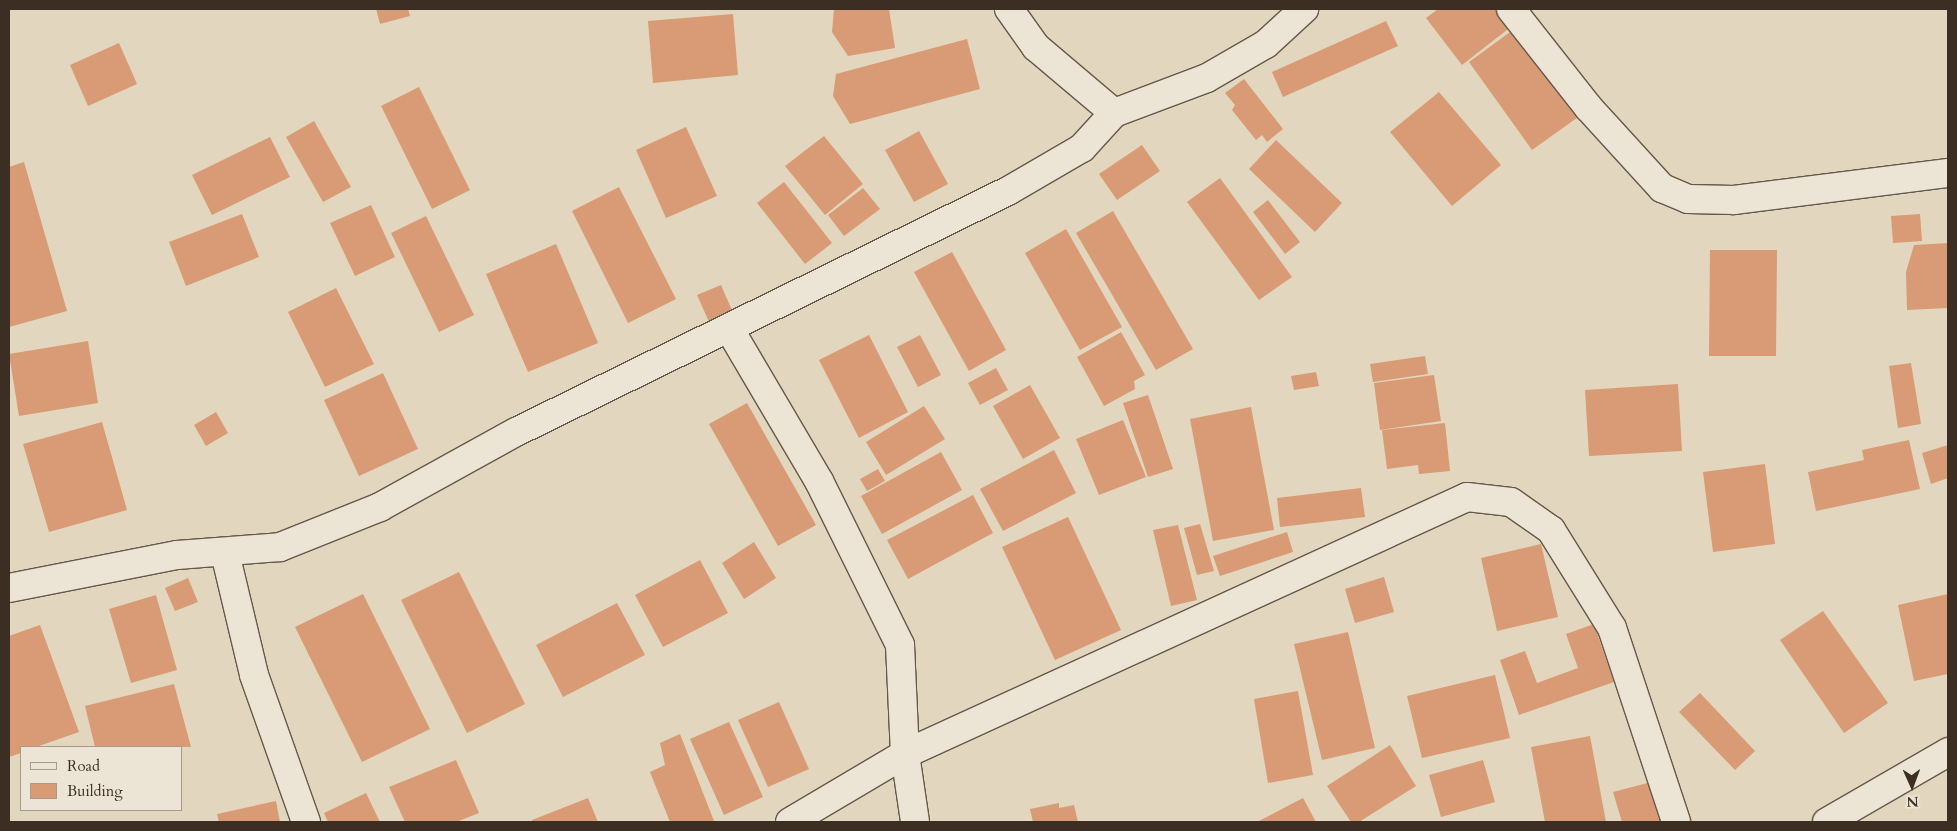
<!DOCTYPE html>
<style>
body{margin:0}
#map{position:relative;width:1957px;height:831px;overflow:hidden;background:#e2d6be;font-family:Cardo,serif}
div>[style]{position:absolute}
.building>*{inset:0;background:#d89b75}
.roads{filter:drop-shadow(1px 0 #66584a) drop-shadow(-1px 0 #66584a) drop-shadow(0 1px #66584a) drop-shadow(0 -1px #66584a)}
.minor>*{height:28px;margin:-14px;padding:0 14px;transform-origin:14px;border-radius:14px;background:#ece4d5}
span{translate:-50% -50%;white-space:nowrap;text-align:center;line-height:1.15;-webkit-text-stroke:4px #ece4d5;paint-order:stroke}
.frame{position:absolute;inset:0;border:10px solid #3d2e23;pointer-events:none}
.legend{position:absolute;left:20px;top:746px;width:162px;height:65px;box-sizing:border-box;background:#ece4d5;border:1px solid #a69b8e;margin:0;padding:6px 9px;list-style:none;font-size:15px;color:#3d2e23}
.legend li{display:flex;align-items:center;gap:10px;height:25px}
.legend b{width:25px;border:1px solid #a69b8e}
.north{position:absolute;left:1887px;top:761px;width:50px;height:50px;-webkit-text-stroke:4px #ece4d5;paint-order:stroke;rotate:178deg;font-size:14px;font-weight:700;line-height:20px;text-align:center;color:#3d2e23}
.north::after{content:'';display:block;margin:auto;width:18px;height:22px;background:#3d2e23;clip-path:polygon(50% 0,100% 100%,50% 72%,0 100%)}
</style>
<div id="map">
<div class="building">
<div style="clip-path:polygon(376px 9px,408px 9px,410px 16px,380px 24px)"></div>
<div style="clip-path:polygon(834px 9px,889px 9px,895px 48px,848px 56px,832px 32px)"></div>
<div style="clip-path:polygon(1438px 9px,1499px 9px,1512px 26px,1462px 65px,1426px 18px)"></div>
<div style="clip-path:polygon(733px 14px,738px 75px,653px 83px,648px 21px)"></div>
<div style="clip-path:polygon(1386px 21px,1398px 46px,1283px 97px,1272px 72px)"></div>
<div style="clip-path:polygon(1517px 27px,1581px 115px,1532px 150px,1469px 62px)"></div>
<div style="clip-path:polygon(967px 39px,980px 89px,850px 124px,833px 96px,836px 74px)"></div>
<div style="clip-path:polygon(119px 43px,137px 84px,88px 106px,70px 65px)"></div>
<div style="clip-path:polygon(1244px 79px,1283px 129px,1267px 142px,1262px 135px,1256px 140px,1232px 110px,1235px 105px,1225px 93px)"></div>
<div style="clip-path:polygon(419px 87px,470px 190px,432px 209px,381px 106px)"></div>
<div style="clip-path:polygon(1439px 92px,1501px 165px,1452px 206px,1390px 132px)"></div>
<div style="clip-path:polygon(314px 121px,351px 187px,323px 202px,286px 137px)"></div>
<div style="clip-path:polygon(686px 127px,717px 196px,666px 218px,636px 150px)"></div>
<div style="clip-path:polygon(919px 131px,948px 184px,914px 202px,885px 150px)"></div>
<div style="clip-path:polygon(824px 136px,863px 184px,825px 215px,785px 166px)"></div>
<div style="clip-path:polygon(270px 137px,290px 177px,212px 215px,192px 175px)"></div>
<div style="clip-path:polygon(1276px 140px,1342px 203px,1315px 232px,1249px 169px)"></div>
<div style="clip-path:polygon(1142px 145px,1160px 171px,1117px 200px,1099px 174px)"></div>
<div style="clip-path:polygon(24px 162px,67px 311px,9px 327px,9px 167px)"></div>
<div style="clip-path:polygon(1220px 178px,1292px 277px,1259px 300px,1187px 202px)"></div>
<div style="clip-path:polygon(784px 182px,832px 243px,805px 264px,757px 203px)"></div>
<div style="clip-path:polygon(619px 187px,676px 299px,628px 323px,572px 211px)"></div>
<div style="clip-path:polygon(863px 188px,880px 209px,844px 236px,828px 215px)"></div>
<div style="clip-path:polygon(1268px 200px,1300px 242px,1285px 254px,1253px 212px)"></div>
<div style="clip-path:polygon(371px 205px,395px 257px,355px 276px,330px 223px)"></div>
<div style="clip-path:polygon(1113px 211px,1193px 349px,1156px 370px,1076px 233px)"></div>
<div style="clip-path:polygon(242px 214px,259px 257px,186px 286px,169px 242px)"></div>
<div style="clip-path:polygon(1920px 214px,1922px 241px,1893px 243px,1891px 216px)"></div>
<div style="clip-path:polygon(426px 216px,474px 315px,439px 332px,391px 233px)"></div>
<div style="clip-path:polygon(1066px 229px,1122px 327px,1080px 350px,1025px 253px)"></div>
<div style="clip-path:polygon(1948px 243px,1948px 308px,1907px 310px,1906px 272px,1914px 245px)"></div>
<div style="clip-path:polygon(556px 244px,598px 343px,528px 372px,486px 274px)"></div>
<div style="clip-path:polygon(1710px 250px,1777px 250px,1776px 356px,1709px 356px)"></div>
<div style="clip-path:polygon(952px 252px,1006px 350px,969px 371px,914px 272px)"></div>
<div style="clip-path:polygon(721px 285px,734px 315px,710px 324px,697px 295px)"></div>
<div style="clip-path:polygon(336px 288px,374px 364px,325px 387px,288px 312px)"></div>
<div style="clip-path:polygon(1121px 332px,1145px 375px,1134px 381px,1135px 389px,1104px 406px,1077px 357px)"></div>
<div style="clip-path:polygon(869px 335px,908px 412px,859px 438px,819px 360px)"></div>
<div style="clip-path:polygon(920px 335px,941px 375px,918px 387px,897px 347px)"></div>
<div style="clip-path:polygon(88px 341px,98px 403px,19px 416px,9px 354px)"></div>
<div style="clip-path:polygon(1425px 356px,1428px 374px,1373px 382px,1370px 364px)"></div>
<div style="clip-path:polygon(1911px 363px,1921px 424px,1898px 428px,1889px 366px)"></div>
<div style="clip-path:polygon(996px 368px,1008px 390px,980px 405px,968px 383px)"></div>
<div style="clip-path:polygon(1316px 372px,1319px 386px,1294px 390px,1291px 376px)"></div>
<div style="clip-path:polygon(383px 373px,418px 449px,359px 476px,324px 400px)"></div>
<div style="clip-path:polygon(1434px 375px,1441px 421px,1380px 430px,1374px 383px)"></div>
<div style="clip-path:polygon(1678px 384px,1682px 451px,1589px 456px,1585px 390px)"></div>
<div style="clip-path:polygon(1030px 385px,1060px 438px,1023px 459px,993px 406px)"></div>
<div style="clip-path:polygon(1148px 395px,1173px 469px,1148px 477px,1123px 403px)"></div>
<div style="clip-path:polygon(747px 403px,816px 525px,778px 546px,709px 424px)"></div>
<div style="clip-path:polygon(924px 406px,945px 439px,886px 475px,866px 442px)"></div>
<div style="clip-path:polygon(1251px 407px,1274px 530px,1213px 541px,1190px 419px)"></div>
<div style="clip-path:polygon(216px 412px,228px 433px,206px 446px,194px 425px)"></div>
<div style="clip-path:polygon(1123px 420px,1146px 477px,1099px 495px,1076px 439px)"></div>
<div style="clip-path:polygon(102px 422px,127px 510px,49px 532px,23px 444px)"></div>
<div style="clip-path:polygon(1445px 423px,1450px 471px,1419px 474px,1418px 465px,1387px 469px,1382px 430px)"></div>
<div style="clip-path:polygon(1909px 440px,1920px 489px,1816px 511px,1808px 472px,1864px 460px,1862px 450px)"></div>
<div style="clip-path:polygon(1948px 445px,1948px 478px,1931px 484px,1922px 453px)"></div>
<div style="clip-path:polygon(1054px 450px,1076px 493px,1003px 531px,980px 489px)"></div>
<div style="clip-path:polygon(941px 452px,962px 490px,882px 534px,861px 496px)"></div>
<div style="clip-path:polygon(1765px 464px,1775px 544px,1713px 552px,1703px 472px)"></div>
<div style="clip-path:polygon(878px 469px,885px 481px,867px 491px,860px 479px)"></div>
<div style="clip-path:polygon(1361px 488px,1365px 517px,1280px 527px,1277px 498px)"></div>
<div style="clip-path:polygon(973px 495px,993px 533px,908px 579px,887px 540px)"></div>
<div style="clip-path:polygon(1068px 517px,1121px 630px,1055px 660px,1002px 547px)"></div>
<div style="clip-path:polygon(1200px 524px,1214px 571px,1197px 575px,1184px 528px)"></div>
<div style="clip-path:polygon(1178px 525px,1197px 600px,1171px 606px,1153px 530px)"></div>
<div style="clip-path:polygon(1287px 532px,1293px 552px,1220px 576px,1213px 556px)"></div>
<div style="clip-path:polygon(754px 542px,776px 578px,744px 599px,722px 563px)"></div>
<div style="clip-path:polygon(1541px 544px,1558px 617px,1497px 631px,1481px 558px)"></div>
<div style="clip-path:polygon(700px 560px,728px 613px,663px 647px,635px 595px)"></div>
<div style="clip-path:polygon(459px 572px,525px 704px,467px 733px,401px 600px)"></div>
<div style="clip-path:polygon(1384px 577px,1394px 612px,1355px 623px,1345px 589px)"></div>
<div style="clip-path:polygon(188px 578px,198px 602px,175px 611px,165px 588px)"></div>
<div style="clip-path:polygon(363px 594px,430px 729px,362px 762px,295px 627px)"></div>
<div style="clip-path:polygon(1948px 594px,1948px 674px,1914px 681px,1898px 605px)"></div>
<div style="clip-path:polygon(156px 595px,177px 670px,131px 683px,109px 609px)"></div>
<div style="clip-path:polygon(617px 603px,645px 655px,563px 697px,536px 645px)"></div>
<div style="clip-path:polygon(1823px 611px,1888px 703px,1844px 733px,1780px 640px)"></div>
<div style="clip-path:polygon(1594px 624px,1614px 682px,1519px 715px,1500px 660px,1525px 651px,1537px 683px,1578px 668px,1566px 634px)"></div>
<div style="clip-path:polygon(40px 625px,79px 732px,36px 747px,21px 747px,21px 753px,9px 757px,9px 636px)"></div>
<div style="clip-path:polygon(1348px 632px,1375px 748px,1322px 760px,1294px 644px)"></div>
<div style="clip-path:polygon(1495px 675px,1510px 738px,1422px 758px,1407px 696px)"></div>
<div style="clip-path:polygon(174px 684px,191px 747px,95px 747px,85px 706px)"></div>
<div style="clip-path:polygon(1298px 691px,1313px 775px,1268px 783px,1254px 699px)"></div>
<div style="clip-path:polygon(1700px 693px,1755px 751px,1735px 770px,1679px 712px)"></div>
<div style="clip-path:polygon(779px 702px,809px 769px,768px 787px,738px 720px)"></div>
<div style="clip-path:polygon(729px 722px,763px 797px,724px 815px,690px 739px)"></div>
<div style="clip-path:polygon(680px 734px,714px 821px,710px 822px,670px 822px,650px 772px,665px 765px,660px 743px)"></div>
<div style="clip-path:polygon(1590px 736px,1606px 822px,1545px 822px,1531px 747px)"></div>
<div style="clip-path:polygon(1390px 745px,1416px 786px,1359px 822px,1351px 822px,1327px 786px)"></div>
<div style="clip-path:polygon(456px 760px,479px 813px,456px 822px,405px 822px,389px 787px)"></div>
<div style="clip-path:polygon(1483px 760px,1495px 802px,1441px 817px,1429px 775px)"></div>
<div style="clip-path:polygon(1659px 780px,1670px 822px,1622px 822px,1613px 792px)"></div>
<div style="clip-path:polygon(366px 793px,380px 822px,328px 822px,324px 813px)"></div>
<div style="clip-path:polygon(588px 798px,598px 822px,532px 822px,532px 820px)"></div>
<div style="clip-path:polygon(1303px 798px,1316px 822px,1257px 822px)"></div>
<div style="clip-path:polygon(276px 801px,280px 822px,219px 822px,217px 814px)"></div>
<div style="clip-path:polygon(1059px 803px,1059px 808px,1074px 805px,1078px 822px,1033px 822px,1030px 809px)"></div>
</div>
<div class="roads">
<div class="minor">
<div style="left:1009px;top:9px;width:47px;rotate:54.6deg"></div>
<div style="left:1036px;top:47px;width:102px;rotate:40.2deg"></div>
<div style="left:1511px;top:9px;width:125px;rotate:51.8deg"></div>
<div style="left:1588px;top:107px;width:110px;rotate:47.6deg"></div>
<div style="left:1662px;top:188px;width:28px;rotate:23deg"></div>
<div style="left:1688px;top:199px;width:46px;rotate:1.2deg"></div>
<div style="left:1734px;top:200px;width:216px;rotate:-7.2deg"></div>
<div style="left:730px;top:330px;width:175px;rotate:59.5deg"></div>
<div style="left:819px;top:481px;width:183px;rotate:63.7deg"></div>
<div style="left:900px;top:645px;width:109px;rotate:87.4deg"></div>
<div style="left:905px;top:754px;width:69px;rotate:81.6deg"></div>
<div style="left:225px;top:553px;width:125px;rotate:76.6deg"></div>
<div style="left:254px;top:675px;width:156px;rotate:70.5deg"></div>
<div style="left:9px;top:588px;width:171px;rotate:-11.1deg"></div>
<div style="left:177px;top:555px;width:103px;rotate:-4.4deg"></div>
<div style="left:280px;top:547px;width:108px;rotate:-21.8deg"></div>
<div style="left:380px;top:507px;width:155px;rotate:-28.9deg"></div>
<div style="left:516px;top:432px;width:548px;rotate:-26.1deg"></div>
<div style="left:1008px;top:191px;width:86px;rotate:-30.2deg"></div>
<div style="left:1082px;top:148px;width:47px;rotate:-47.6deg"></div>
<div style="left:1114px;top:113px;width:99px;rotate:-20.6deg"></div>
<div style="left:1207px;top:78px;width:68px;rotate:-30deg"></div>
<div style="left:1266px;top:44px;width:52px;rotate:-42.6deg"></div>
<div style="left:790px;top:822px;width:134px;rotate:-30.6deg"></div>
<div style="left:905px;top:754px;width:618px;rotate:-24.57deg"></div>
<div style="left:1467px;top:497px;width:44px;rotate:6.5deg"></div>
<div style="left:1511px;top:502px;width:49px;rotate:35deg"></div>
<div style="left:1551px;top:530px;width:115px;rotate:58.1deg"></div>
<div style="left:1612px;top:628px;width:204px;rotate:71.7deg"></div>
<div style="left:1827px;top:822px;width:140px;rotate:-30deg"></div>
</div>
</div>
<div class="frame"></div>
<ul class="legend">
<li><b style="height:6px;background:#ece4d5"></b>Road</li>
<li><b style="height:14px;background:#d89b75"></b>Building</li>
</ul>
<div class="north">N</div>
</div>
